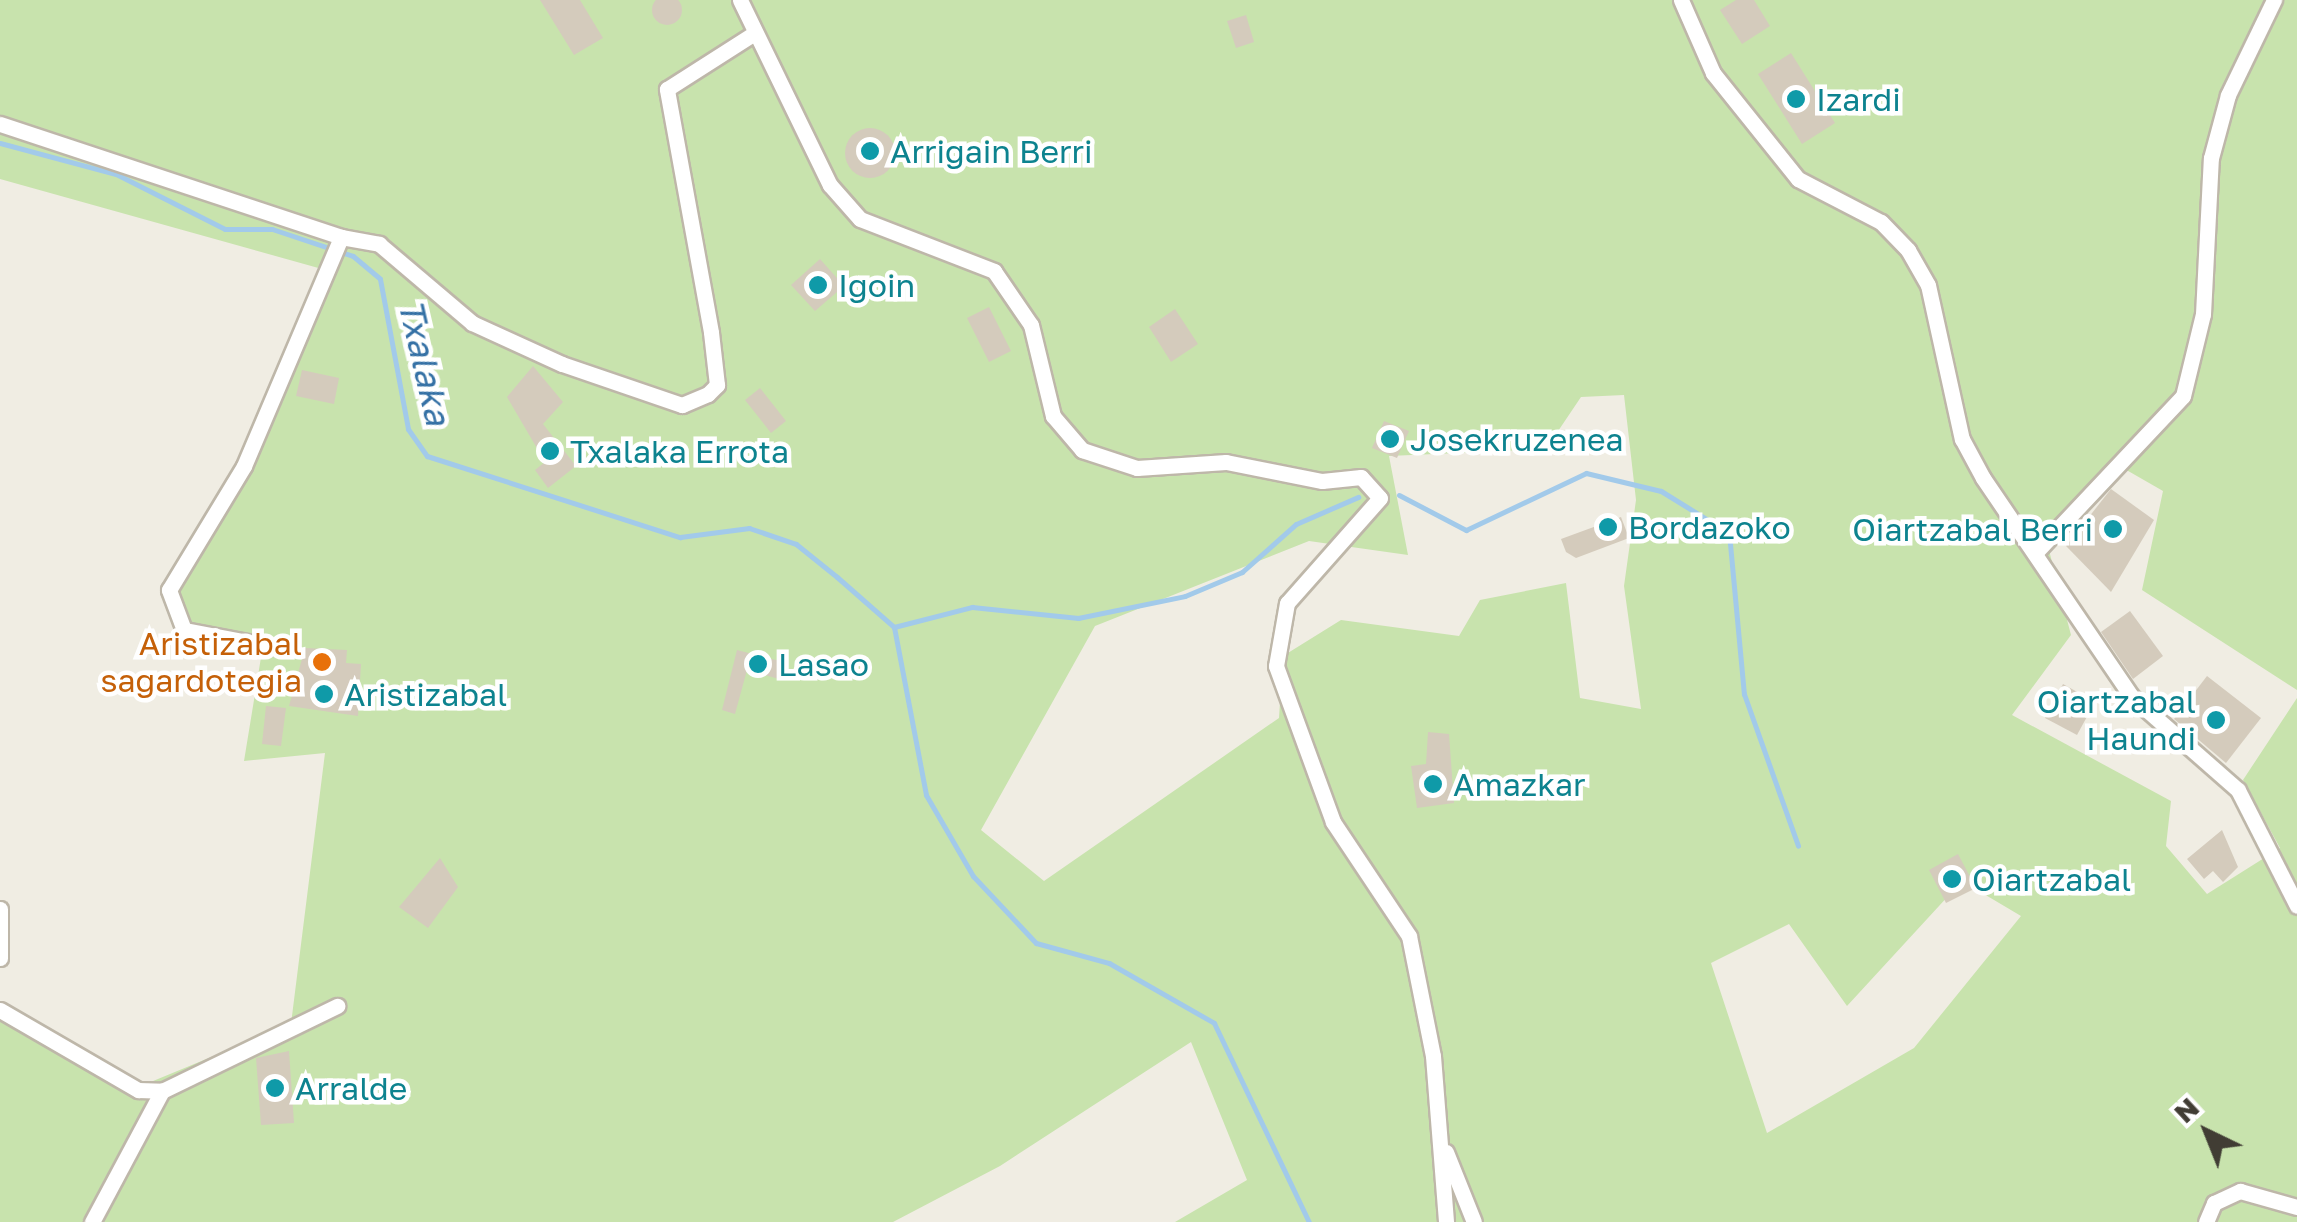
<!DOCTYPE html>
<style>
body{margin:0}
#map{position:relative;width:2297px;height:1222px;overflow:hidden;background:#f0ede3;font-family:"Golos Text",sans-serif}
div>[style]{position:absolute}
.green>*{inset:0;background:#c8e3ad}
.stream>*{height:5px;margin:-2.5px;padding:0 2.5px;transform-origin:2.5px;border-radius:2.5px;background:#a2caea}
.building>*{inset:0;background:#d4cbbc}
.round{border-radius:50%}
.roads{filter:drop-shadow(2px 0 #beb7a9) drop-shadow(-2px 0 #beb7a9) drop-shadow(0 2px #beb7a9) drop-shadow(0 -2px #beb7a9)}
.street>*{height:15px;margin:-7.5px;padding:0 7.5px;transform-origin:7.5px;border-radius:7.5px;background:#fff}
.dots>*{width:28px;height:28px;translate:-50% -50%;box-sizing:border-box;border:5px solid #fff;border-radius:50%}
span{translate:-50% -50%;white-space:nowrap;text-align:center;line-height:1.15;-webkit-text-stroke:9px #fff;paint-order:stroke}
.culture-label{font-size:32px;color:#0d838f}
.left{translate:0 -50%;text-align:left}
.right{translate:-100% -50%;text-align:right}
.food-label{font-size:32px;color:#c56008}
.water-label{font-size:35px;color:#3571a5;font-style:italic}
.north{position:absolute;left:2157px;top:1082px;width:100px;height:100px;-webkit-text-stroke:8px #fff;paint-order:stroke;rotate:317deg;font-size:28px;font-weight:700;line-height:40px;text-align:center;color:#413d34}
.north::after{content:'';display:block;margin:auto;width:35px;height:45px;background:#413d34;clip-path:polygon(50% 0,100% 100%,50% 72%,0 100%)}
</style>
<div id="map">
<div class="green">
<div style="clip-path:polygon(evenodd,0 0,2297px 0,2297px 690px,2142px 590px,2163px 491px,2116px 464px,2044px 531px,2071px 635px,2012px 715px,2171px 801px,2166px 846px,2207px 894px,2280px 848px,2243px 780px,2297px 698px,2297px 1222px,1175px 1222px,1247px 1180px,1191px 1042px,1000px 1166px,893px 1222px,0 1222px,0 1014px,141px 1086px,291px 1024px,325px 753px,244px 761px,264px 639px,194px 629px,179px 593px,322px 269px,0 179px,0 0,1624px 395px,1636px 500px,1624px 586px,1641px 709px,1580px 698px,1566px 583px,1480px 600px,1459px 636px,1341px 620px,1283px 656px,1279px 718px,1044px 881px,981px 830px,1095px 626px,1309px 541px,1408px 555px,1389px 456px,1546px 449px,1581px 397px,1624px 395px,0 0,1962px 881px,2021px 916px,1914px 1048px,1767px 1133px,1711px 963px,1789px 924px,1847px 1006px,1962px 881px)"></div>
</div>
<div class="stream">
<div style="left:0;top:143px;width:120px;rotate:15deg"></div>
<div style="left:116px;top:174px;width:122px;rotate:26.8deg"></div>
<div style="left:225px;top:229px;width:47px"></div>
<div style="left:272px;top:229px;width:85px;rotate:18.4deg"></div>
<div style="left:353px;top:256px;width:35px;rotate:40deg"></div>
<div style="left:380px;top:279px;width:153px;rotate:79.4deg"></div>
<div style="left:408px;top:429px;width:33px;rotate:55deg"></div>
<div style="left:427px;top:456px;width:266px;rotate:17.8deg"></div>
<div style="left:680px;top:537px;width:70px;rotate:-7.4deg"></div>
<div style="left:749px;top:528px;width:50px;rotate:18.8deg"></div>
<div style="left:796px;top:544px;width:53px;rotate:38.8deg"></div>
<div style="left:837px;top:577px;width:76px;rotate:41.3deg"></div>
<div style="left:894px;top:627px;width:171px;rotate:79.2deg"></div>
<div style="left:926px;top:795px;width:94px;rotate:59.9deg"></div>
<div style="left:973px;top:876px;width:92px;rotate:46.8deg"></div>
<div style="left:1036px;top:943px;width:76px;rotate:15.3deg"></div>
<div style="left:1109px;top:963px;width:121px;rotate:29.7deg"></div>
<div style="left:1214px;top:1023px;width:221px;rotate:64.5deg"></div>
<div style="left:1399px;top:495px;width:76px;rotate:27.6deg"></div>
<div style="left:1466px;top:530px;width:133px;rotate:-25.4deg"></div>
<div style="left:1586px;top:473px;width:77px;rotate:13.5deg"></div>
<div style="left:1661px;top:491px;width:80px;rotate:31.7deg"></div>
<div style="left:1729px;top:533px;width:162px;rotate:84.7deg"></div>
<div style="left:1744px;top:694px;width:161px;rotate:70.4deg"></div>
<div style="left:894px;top:627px;width:81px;rotate:-14.4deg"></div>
<div style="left:972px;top:607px;width:107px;rotate:5.9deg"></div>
<div style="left:1078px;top:618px;width:109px;rotate:-11.6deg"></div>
<div style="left:1185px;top:596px;width:62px;rotate:-22.8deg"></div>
<div style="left:1242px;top:572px;width:72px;rotate:-41.6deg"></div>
<div style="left:1296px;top:524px;width:68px;rotate:-23.5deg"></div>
</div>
<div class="building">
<div class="round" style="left:652px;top:-5px;width:30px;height:30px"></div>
<div style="clip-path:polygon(540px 0,580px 0,603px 38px,574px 55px)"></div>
<div style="clip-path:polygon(1736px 0,1754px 0,1770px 26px,1742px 44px,1720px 10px)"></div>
<div style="clip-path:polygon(1246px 15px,1254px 42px,1236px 48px,1227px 21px)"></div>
<div style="clip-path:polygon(1791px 53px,1835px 123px,1802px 144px,1758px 74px)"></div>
<div class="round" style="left:845px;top:128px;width:50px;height:50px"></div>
<div style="clip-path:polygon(820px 259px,844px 286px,815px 311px,791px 285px)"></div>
<div style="clip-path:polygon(989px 307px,1011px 351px,989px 362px,967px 318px)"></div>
<div style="clip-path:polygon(1175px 309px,1198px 344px,1171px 362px,1149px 327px)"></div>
<div style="clip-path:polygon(533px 366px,563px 402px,543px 424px,576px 466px,548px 488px,535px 470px,545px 462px,507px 397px)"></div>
<div style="clip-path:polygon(302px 370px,339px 378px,334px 404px,296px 396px)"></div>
<div style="clip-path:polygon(760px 388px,786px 421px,771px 433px,745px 400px)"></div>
<div style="clip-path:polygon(1384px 421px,1409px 431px,1397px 458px,1372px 448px)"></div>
<div style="clip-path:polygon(2111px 489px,2154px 520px,2111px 592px,2066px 546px)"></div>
<div style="clip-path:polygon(1621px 517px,1629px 538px,1576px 558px,1566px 552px,1561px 539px)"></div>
<div style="clip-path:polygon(2130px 611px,2163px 656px,2133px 679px,2101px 632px)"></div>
<div style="clip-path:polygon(305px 648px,347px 650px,346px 663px,361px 664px,358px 716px,289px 706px)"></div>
<div style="clip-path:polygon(737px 650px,784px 662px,779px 679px,747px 670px,735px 714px,722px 710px)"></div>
<div style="clip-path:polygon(2207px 676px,2261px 718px,2226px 763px,2174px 719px)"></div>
<div style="clip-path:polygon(2063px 684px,2095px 702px,2077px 735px,2045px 718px)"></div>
<div style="clip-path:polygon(266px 706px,286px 708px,281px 746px,262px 744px)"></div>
<div style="clip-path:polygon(1428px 732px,1449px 734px,1454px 803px,1417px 808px,1411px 766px,1426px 764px)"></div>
<div style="clip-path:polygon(2222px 830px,2238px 867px,2223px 882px,2213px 871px,2204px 879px,2187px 859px)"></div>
<div style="clip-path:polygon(1958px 854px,1976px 888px,1946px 903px,1929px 870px)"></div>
<div style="clip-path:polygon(440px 858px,458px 887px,428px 928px,399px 907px)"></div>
<div style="clip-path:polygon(289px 1051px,294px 1123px,261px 1125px,256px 1058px)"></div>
</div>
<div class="roads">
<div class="street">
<div style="left:740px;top:0;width:206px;rotate:64.1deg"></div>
<div style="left:830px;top:185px;width:45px;rotate:48.6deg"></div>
<div style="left:860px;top:219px;width:144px;rotate:21.2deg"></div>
<div style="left:994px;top:271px;width:65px;rotate:55.6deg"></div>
<div style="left:1031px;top:325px;width:94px;rotate:76.4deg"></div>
<div style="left:1053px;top:416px;width:45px;rotate:49.5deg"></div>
<div style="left:1082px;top:450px;width:58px;rotate:18.1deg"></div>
<div style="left:1137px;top:468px;width:89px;rotate:-3.9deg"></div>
<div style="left:1226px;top:462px;width:98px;rotate:11.2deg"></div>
<div style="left:1322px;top:481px;width:39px;rotate:-6deg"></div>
<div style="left:1361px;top:477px;width:28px;rotate:48deg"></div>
<div style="left:1380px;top:498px;width:140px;rotate:131.5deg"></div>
<div style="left:1287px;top:603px;width:64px;rotate:99.9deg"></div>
<div style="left:1276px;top:666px;width:166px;rotate:69.9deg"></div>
<div style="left:1333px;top:822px;width:137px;rotate:56.3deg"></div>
<div style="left:1409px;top:936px;width:122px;rotate:78.7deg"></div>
<div style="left:1433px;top:1056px;width:167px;rotate:85.5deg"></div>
<div style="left:1681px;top:0;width:80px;rotate:66.3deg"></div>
<div style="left:1713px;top:73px;width:136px;rotate:51.3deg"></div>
<div style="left:1798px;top:179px;width:93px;rotate:27.4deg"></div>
<div style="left:1881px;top:222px;width:39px;rotate:46deg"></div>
<div style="left:1908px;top:250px;width:40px;rotate:60.3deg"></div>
<div style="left:1928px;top:285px;width:158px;rotate:77.6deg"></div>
<div style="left:1962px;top:439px;width:44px;rotate:61.7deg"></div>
<div style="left:1983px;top:478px;width:263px;rotate:55.8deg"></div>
<div style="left:2131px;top:696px;width:142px;rotate:41.3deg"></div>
<div style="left:2238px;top:790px;width:130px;rotate:63deg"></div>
<div style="left:0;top:124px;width:359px;rotate:18.3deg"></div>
<div style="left:2036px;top:552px;width:214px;rotate:-46.7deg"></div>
<div style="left:2183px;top:396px;width:84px;rotate:-76.3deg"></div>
<div style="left:2203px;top:314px;width:156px;rotate:-87.1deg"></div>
<div style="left:2211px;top:158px;width:65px;rotate:-74.9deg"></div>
<div style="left:2228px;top:95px;width:106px;rotate:-64.2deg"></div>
<div style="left:285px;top:649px;width:103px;rotate:-169.3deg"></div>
<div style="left:184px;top:630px;width:43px;rotate:-110.6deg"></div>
<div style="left:169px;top:590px;width:145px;rotate:-58.8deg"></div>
<div style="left:244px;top:466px;width:249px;rotate:-67deg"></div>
<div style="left:341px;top:237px;width:39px;rotate:10deg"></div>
<div style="left:379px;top:244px;width:122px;rotate:40.3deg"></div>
<div style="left:472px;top:323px;width:99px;rotate:24.5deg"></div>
<div style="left:562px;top:364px;width:127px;rotate:18.9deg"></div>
<div style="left:682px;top:405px;width:28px;rotate:-23deg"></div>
<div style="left:708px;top:394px;width:13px;rotate:-45deg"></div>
<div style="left:717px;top:385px;width:53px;rotate:-96.5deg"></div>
<div style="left:711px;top:332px;width:247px;rotate:-100.3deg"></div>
<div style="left:667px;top:89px;width:98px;rotate:-32.6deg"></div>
<div style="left:0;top:909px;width:49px;rotate:90deg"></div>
<div style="left:0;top:1010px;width:160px;rotate:30.1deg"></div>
<div style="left:138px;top:1090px;width:24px;rotate:2deg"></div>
<div style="left:162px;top:1091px;width:195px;rotate:-25.9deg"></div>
<div style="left:1446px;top:1152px;width:75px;rotate:68.2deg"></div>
<div style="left:92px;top:1222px;width:149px;rotate:-61.9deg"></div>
<div style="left:2206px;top:1222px;width:21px;rotate:-67deg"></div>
<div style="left:2214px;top:1203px;width:29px;rotate:-25deg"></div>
<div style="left:2240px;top:1191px;width:59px;rotate:15.7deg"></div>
</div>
</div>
<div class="dots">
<div style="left:1796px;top:99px;background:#0f9aa8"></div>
<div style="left:870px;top:151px;background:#0f9aa8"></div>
<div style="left:818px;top:285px;background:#0f9aa8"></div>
<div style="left:1390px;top:439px;background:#0f9aa8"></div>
<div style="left:550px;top:451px;background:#0f9aa8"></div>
<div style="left:1608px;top:527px;background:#0f9aa8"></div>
<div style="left:2113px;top:529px;background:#0f9aa8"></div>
<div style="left:322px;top:662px;background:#e8710a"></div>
<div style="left:758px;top:664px;background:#0f9aa8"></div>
<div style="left:324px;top:694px;background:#0f9aa8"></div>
<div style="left:2216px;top:720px;background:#0f9aa8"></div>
<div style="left:1433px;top:784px;background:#0f9aa8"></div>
<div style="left:1952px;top:879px;background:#0f9aa8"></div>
<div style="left:275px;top:1088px;background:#0f9aa8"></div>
</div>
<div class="culture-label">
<span class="left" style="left:1816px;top:99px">Izardi</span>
<span class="left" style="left:890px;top:151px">Arrigain Berri</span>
<span class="left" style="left:838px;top:285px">Igoin</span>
<span class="left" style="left:1410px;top:439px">Josekruzenea</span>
<span class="left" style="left:570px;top:451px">Txalaka Errota</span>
<span class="left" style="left:1628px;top:527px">Bordazoko</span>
<span class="right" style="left:2093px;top:529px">Oiartzabal Berri</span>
<span class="left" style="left:778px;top:664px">Lasao</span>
<span class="left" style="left:344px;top:694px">Aristizabal</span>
<span class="right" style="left:2196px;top:720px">Oiartzabal<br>Haundi</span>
<span class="left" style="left:1453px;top:784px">Amazkar</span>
<span class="left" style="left:1972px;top:879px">Oiartzabal</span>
<span class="left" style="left:295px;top:1088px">Arralde</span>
</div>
<div class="food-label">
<span class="right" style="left:302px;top:662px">Aristizabal<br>sagardotegia</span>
</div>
<div class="water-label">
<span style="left:425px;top:362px;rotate:77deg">Txalaka</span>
</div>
<div class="north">N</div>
</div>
